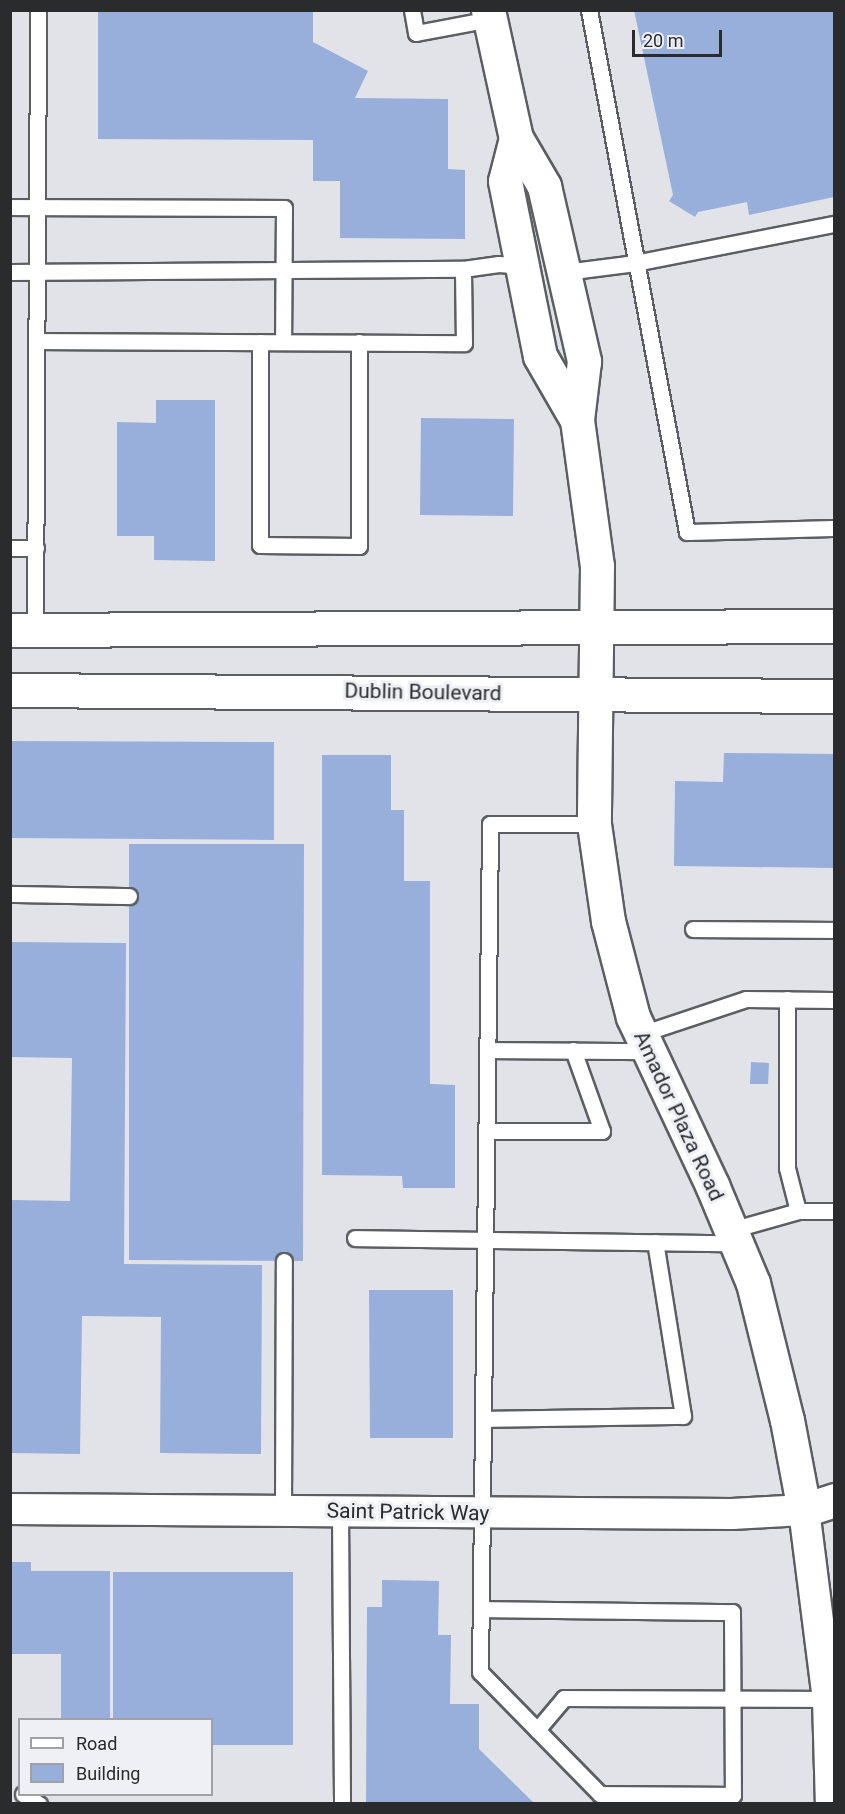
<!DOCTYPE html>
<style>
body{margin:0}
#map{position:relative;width:845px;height:1814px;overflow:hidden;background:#e1e3e8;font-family:Roboto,sans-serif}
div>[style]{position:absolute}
.building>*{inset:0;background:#98aedb}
.roads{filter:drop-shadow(2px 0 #5c5e62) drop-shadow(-2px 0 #5c5e62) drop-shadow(0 2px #5c5e62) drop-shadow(0 -2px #5c5e62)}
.lane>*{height:15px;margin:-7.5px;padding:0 7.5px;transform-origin:7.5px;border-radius:7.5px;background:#fff}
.street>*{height:30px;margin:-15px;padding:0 15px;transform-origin:15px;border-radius:15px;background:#fff}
.secondary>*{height:33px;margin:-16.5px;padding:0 16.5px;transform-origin:16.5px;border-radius:16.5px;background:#fff}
.primary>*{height:33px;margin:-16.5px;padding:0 16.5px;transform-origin:16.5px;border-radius:16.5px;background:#fff}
.highway>*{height:33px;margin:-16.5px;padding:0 16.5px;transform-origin:16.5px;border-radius:16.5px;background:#fff}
span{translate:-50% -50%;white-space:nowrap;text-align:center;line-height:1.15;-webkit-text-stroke:6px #eef0f5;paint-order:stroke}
.street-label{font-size:21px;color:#2a2b2d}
.frame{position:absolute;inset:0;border:12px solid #2a2b2d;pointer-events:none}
.legend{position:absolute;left:18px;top:1718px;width:195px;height:78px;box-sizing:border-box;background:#eef0f5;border:2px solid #a0a1a5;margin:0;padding:8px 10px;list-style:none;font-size:18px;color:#2a2b2d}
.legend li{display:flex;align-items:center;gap:12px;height:30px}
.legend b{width:30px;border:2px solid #a0a1a5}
.scale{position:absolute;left:632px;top:30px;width:90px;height:27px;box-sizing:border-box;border:3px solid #2a2b2d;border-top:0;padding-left:8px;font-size:18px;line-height:21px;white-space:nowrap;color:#2a2b2d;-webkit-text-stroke:4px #eef0f5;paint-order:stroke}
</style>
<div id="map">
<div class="building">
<div style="clip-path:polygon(98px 10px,313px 10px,313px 42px,368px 71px,355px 98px,448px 99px,448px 169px,465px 170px,465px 239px,340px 238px,340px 181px,313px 181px,313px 140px,98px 139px)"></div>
<div style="clip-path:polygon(634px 10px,834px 10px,834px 197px,749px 215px,747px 202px,698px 212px,695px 217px,669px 201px,673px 195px)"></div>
<div style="clip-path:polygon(156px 400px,215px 400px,215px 561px,154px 560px,154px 536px,117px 536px,117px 422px,156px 423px)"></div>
<div style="clip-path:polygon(421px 418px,514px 419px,513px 516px,420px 515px)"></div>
<div style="clip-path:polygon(10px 741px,274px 742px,274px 840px,10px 838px)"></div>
<div style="clip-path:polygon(724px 753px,834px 754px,834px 868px,674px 866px,675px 781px,723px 782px)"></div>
<div style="clip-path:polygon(322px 755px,391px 755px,391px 810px,404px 810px,404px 881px,430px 881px,430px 1084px,455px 1085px,455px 1188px,403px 1188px,402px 1176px,322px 1175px)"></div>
<div style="clip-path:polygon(129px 844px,304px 844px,303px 1261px,129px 1260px)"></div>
<div style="clip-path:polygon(10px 942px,126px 943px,124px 1264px,262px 1265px,261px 1454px,160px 1453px,161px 1317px,82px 1316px,80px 1454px,10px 1453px,10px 1200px,70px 1201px,72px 1058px,10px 1057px)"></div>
<div style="clip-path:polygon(751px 1062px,769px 1063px,768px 1084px,750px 1084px)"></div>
<div style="clip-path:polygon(369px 1290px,453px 1290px,453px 1438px,370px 1438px)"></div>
<div style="clip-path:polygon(10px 1562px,31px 1562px,31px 1571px,110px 1571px,110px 1720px,61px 1720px,61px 1654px,10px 1654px)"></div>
<div style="clip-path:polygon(113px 1572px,293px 1572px,293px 1745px,212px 1745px,212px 1720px,113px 1720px)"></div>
<div style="clip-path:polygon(382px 1580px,439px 1581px,438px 1635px,451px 1635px,450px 1704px,479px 1704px,479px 1749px,535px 1804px,366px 1804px,367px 1607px,382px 1607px)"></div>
</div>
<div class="roads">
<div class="lane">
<div style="left:412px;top:10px;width:23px;rotate:80deg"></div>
<div style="left:416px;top:33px;width:75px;rotate:-10.7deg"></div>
<div style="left:589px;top:10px;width:531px;rotate:79.37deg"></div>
<div style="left:687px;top:532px;width:147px;rotate:-1.6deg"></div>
<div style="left:10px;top:207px;width:274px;rotate:0.2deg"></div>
<div style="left:284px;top:208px;width:134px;rotate:90.4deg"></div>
<div style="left:10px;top:272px;width:453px;rotate:-0.4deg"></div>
<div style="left:463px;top:269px;width:36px;rotate:-8deg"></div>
<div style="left:499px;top:264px;width:22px;rotate:5deg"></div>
<div style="left:565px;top:272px;width:71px;rotate:-7.3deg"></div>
<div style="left:635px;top:263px;width:203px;rotate:-11.1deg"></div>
<div style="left:36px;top:341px;width:428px;rotate:0.3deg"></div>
<div style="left:464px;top:343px;width:74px;rotate:-90.8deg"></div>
<div style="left:260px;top:342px;width:203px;rotate:90deg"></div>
<div style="left:260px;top:545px;width:99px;rotate:0.6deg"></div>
<div style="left:359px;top:546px;width:204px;rotate:-90deg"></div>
<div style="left:10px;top:548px;width:26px"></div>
<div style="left:35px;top:630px;width:620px;rotate:-89.72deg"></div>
<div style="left:10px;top:894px;width:119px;rotate:1deg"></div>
<div style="left:693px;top:929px;width:141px;rotate:0.4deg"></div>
<div style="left:787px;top:999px;width:169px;rotate:90deg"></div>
<div style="left:787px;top:1168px;width:44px;rotate:75.7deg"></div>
<div style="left:641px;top:1034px;width:111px;rotate:-18.4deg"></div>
<div style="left:746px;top:999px;width:88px;rotate:0.7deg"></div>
<div style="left:488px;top:1050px;width:161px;rotate:0.4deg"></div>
<div style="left:487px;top:1131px;width:115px"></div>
<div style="left:602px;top:1131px;width:86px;rotate:-109.7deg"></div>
<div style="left:731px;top:1230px;width:70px;rotate:-15.8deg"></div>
<div style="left:798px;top:1211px;width:36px"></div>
<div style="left:355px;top:1238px;width:381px;rotate:0.8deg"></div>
<div style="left:484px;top:1419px;width:199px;rotate:-0.9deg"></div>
<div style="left:683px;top:1416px;width:176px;rotate:-99.1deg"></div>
<div style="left:283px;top:1511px;width:250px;rotate:-89.8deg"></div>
<div style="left:340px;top:1511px;width:293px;rotate:89.6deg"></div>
<div style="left:481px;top:1609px;width:251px;rotate:0.7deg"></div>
<div style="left:732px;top:1612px;width:183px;rotate:89.7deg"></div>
<div style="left:733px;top:1795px;width:133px;rotate:-179.6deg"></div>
<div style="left:600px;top:1794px;width:171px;rotate:-134.5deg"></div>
<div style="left:480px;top:1672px;width:848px;rotate:-89.32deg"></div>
<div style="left:490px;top:824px;width:104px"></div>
<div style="left:537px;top:1730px;width:42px;rotate:-49.8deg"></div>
<div style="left:564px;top:1698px;width:268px;rotate:0.2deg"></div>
<div style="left:23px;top:1794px;width:19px;rotate:32deg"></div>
</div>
<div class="street">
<div style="left:10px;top:1509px;width:722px;rotate:0.4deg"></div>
<div style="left:732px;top:1514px;width:72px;rotate:-3.2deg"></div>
<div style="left:804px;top:1510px;width:191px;rotate:82.8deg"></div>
<div style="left:828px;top:1699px;width:105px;rotate:88.4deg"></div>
</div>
<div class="secondary">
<div style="left:488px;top:10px;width:131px;rotate:77.7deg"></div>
<div style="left:516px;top:138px;width:56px;rotate:59.7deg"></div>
<div style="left:544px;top:186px;width:180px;rotate:77.1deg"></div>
<div style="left:584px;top:361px;width:59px;rotate:96.8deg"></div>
<div style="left:577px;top:420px;width:147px;rotate:82.2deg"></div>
<div style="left:597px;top:566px;width:258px;rotate:90.7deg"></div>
<div style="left:594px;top:824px;width:98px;rotate:81.8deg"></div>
<div style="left:608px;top:921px;width:99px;rotate:75.4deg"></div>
<div style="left:633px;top:1017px;width:186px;rotate:64.8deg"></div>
<div style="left:712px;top:1185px;width:106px;rotate:67.3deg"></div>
<div style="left:753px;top:1283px;width:141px;rotate:76.1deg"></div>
<div style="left:787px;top:1420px;width:92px;rotate:79.3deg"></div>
<div style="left:516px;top:138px;width:44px;rotate:104.3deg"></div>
<div style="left:505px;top:181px;width:178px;rotate:78.7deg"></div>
<div style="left:540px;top:356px;width:74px;rotate:60deg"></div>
</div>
<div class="primary">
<div style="left:10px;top:630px;width:824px;rotate:-0.28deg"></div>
<div style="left:10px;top:690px;width:824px;rotate:0.42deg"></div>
</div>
<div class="highway">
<div style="left:804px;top:1510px;width:32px;rotate:-18deg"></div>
</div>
</div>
<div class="street-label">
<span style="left:423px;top:692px;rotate:1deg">Dublin Boulevard</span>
<span style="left:679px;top:1116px;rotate:65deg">Amador Plaza Road</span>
<span style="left:408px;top:1512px;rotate:1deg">Saint Patrick Way</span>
</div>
<div class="frame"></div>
<ul class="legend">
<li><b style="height:8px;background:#fff"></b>Road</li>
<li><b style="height:16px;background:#98aedb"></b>Building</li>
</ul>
<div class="scale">20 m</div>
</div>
